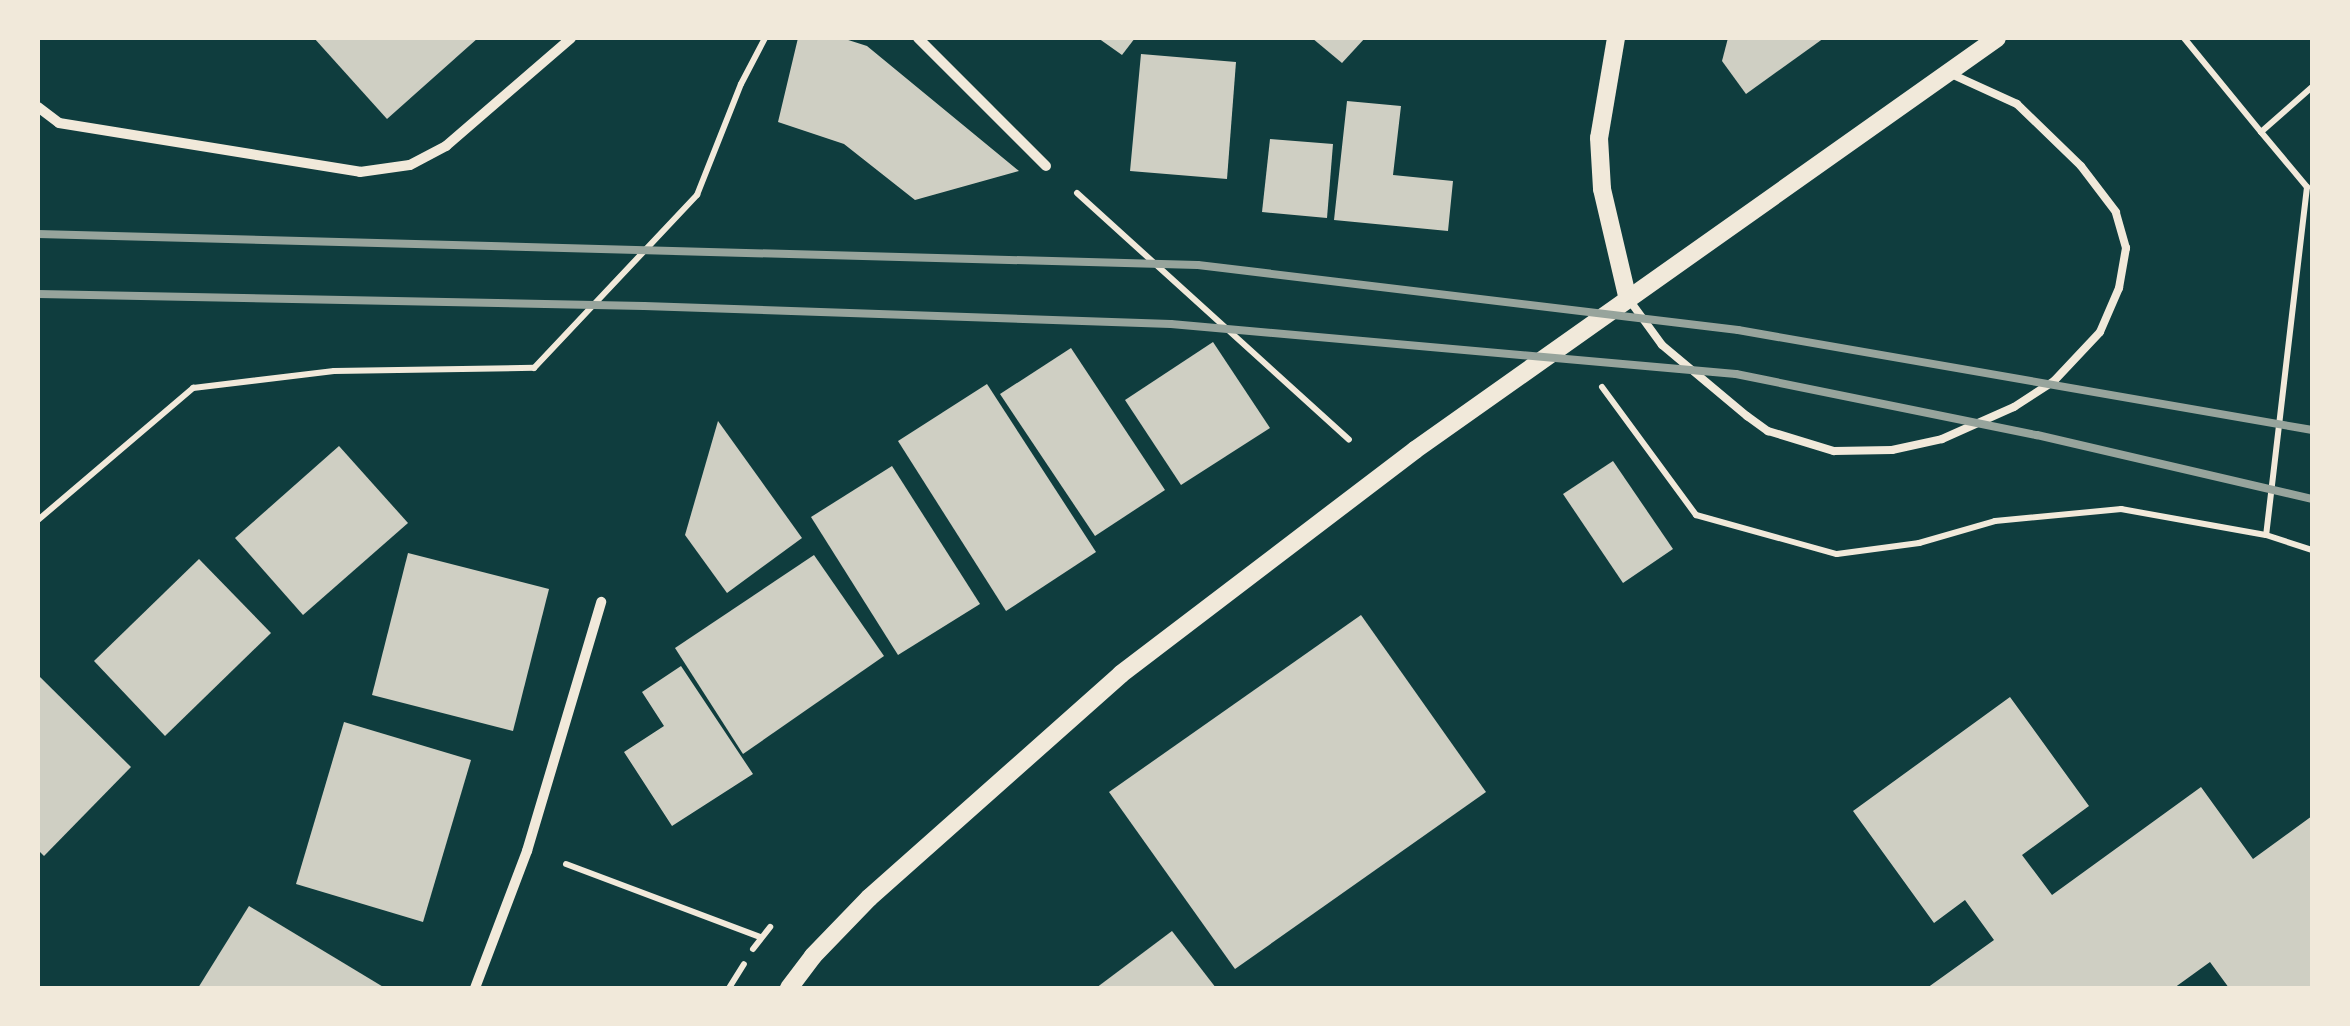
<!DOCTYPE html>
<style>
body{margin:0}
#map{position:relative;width:2350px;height:1026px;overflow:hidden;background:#0f3d3e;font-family:"Golos Text",sans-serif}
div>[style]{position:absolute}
.building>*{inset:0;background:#cfcfc3}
.path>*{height:6px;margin:-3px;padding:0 3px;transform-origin:3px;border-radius:3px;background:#f1e9da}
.service>*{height:8px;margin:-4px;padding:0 4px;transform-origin:4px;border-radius:4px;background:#f1e9da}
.minor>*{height:10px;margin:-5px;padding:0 5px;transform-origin:5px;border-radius:5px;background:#f1e9da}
.tertiary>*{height:18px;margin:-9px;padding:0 9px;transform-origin:9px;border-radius:9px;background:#f1e9da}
.rail>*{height:8px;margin:-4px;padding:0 4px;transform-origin:4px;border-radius:4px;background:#97a49c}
span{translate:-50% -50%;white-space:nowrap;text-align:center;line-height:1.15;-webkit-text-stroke:10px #f1e9da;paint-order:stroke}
.frame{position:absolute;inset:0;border:40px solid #f1e9da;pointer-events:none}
</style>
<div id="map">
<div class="building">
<div style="clip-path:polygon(314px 38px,478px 38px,387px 119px)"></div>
<div style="clip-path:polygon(798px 38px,842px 38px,867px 46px,1019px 171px,915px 200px,844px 144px,778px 122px)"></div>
<div style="clip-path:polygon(1098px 38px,1135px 38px,1122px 55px)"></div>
<div style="clip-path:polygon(1312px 38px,1365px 38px,1342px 63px)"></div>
<div style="clip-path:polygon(1728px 38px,1824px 38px,1746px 94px,1722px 61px)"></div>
<div style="clip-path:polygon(1141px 54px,1236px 62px,1227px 179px,1130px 171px)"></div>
<div style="clip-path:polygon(1347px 101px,1401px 106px,1393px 175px,1453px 181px,1448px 231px,1334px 220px)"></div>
<div style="clip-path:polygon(1270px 139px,1333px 144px,1327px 218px,1262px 212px)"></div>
<div style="clip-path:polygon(1213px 342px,1270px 428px,1181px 485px,1125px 400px)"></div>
<div style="clip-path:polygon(1071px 348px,1165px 490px,1095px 536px,1000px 394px)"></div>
<div style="clip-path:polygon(987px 384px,1096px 552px,1006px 611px,898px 441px)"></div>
<div style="clip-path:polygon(718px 421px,802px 538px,727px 593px,685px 535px)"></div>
<div style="clip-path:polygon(339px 446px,408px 523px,303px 615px,235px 538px)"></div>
<div style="clip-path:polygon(1613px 461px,1673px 549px,1623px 583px,1563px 494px)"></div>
<div style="clip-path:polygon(892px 466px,980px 604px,898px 655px,811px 517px)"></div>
<div style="clip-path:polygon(408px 553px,549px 589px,513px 731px,372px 695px)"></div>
<div style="clip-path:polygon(814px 555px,884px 656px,743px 754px,675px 648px)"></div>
<div style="clip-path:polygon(199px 559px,271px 633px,165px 736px,94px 661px)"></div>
<div style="clip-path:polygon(1361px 615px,1486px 792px,1235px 969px,1109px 792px)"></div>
<div style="clip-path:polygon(681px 666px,753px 774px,672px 826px,624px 752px,664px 726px,642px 692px)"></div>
<div style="clip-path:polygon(38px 675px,131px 767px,44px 856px,38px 850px)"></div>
<div style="clip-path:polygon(2010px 697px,2089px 806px,2022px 855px,2052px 895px,2201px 787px,2253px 859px,2312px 816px,2312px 988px,2229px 988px,2210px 962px,2174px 988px,1927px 988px,1994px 940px,1965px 900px,1934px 923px,1853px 811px)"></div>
<div style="clip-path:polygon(344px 722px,471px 760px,423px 922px,296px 884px)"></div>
<div style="clip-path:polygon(249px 906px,385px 988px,198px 988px)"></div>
<div style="clip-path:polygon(1172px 931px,1216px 988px,1096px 988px)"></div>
</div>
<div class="path">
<div style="left:2184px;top:38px;width:122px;rotate:50.7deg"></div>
<div style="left:2261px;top:132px;width:68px;rotate:-41.4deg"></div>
<div style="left:2261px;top:132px;width:72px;rotate:50.1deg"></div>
<div style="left:2307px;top:187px;width:350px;rotate:96.7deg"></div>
<div style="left:1077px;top:193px;width:367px;rotate:42.2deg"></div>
<div style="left:1602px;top:387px;width:159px;rotate:53.7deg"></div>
<div style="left:1696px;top:515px;width:146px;rotate:15.5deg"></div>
<div style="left:1837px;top:554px;width:83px;rotate:-7.6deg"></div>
<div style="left:1919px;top:543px;width:79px;rotate:-16.1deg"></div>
<div style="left:1995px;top:521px;width:127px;rotate:-5.4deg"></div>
<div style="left:2121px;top:509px;width:147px;rotate:10.2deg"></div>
<div style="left:2266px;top:535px;width:48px;rotate:18.1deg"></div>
<div style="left:38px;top:520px;width:204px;rotate:-40.4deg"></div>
<div style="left:193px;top:388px;width:142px;rotate:-6.9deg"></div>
<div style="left:334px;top:371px;width:200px;rotate:-0.9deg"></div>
<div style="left:534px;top:368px;width:238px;rotate:-46.7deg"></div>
<div style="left:697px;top:195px;width:119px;rotate:-68.4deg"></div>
<div style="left:741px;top:84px;width:52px;rotate:-62.4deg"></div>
<div style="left:566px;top:864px;width:207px;rotate:20.6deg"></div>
<div style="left:753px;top:949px;width:28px;rotate:-52deg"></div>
<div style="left:729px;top:988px;width:28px;rotate:-58deg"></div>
</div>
<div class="service">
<div style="left:1630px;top:301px;width:54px;rotate:54deg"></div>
<div style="left:1662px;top:345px;width:111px;rotate:39.9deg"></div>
<div style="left:1747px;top:416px;width:26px;rotate:36deg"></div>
<div style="left:1768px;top:431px;width:69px;rotate:16.9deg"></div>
<div style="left:1834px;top:451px;width:58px;rotate:-1deg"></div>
<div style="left:1892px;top:450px;width:51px;rotate:-12.4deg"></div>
<div style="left:1942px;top:439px;width:79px;rotate:-24deg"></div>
<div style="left:2014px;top:407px;width:48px;rotate:-33deg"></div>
<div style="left:2054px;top:381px;width:67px;rotate:-46.8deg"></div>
<div style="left:2100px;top:332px;width:48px;rotate:-66.6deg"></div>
<div style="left:2119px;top:288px;width:41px;rotate:-80.1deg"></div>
<div style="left:2126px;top:248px;width:37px;rotate:-106deg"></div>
<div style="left:2116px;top:212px;width:58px;rotate:-127.3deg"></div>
<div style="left:2081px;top:166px;width:89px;rotate:-135.9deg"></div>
<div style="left:2017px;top:104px;width:75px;rotate:-155.5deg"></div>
</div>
<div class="minor">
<div style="left:918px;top:38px;width:181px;rotate:45deg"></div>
<div style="left:38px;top:107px;width:26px;rotate:37deg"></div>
<div style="left:59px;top:123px;width:305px;rotate:9.2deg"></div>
<div style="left:360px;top:172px;width:50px;rotate:-8deg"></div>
<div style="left:410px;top:165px;width:41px;rotate:-27.8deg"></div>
<div style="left:446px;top:146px;width:165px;rotate:-40.8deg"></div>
<div style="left:475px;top:988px;width:147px;rotate:-69.2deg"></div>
<div style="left:527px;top:851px;width:260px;rotate:-73.4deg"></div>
</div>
<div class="tertiary">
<div style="left:1616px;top:38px;width:101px;rotate:99.6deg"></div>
<div style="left:1599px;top:138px;width:51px;rotate:86.6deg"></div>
<div style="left:1602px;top:189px;width:110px;rotate:76.8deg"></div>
<div style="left:789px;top:988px;width:40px;rotate:-53deg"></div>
<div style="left:813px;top:956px;width:81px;rotate:-46deg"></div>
<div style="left:869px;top:898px;width:337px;rotate:-41.6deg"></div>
<div style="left:1121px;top:674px;width:370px;rotate:-37.3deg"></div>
<div style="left:1415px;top:450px;width:713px;rotate:-35.29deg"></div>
</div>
<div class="rail">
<div style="left:38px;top:234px;width:1160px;rotate:1.53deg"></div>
<div style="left:1198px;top:265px;width:544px;rotate:6.86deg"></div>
<div style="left:1738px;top:330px;width:583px;rotate:9.88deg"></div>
<div style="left:38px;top:294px;width:606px;rotate:1.13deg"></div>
<div style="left:644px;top:306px;width:527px;rotate:1.96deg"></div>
<div style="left:1171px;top:324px;width:567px;rotate:5.06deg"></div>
<div style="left:1736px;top:374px;width:307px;rotate:11.5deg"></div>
<div style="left:2037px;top:435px;width:282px;rotate:13.1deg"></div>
</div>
<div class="frame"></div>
</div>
